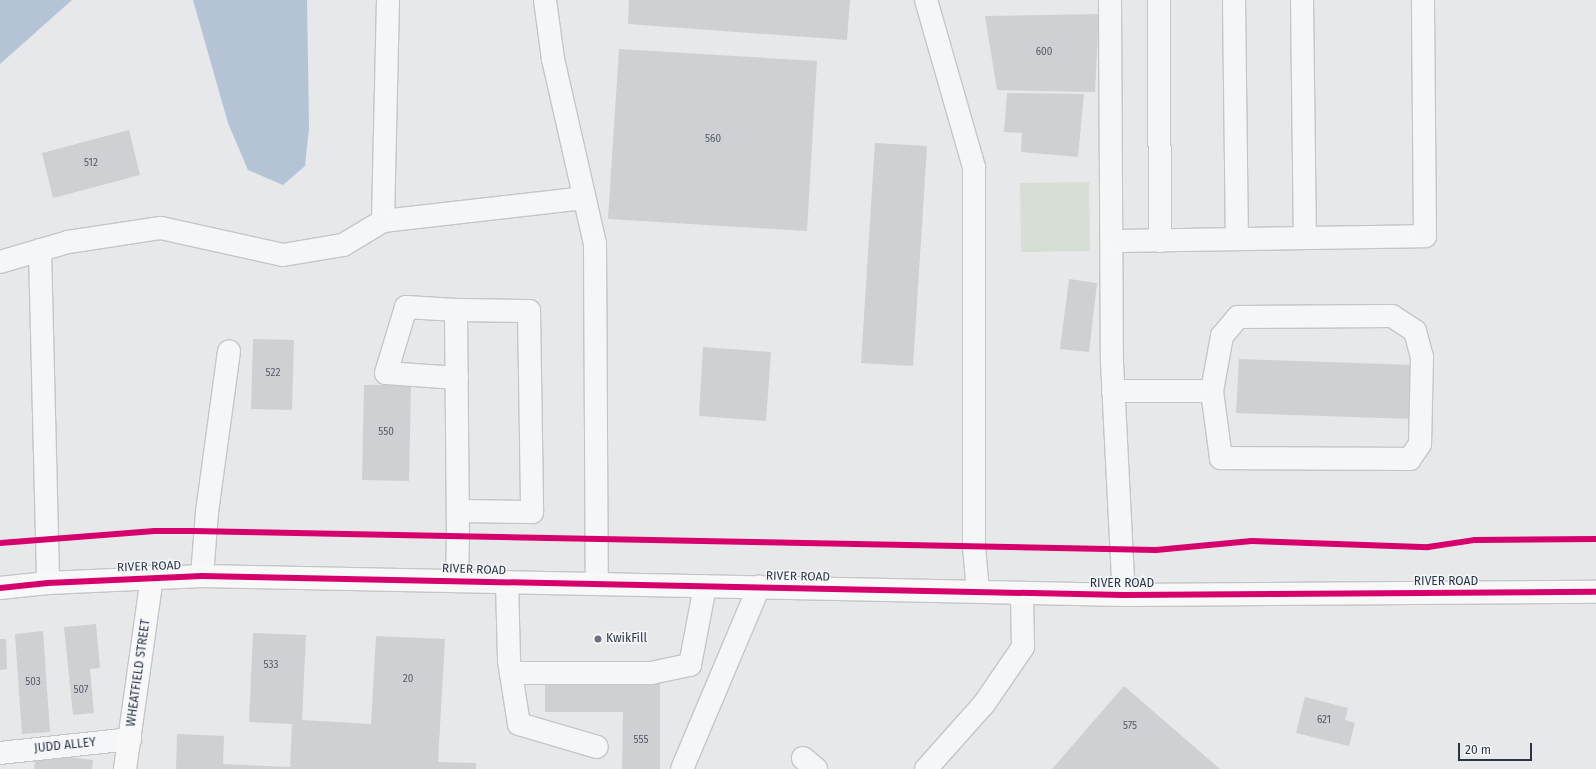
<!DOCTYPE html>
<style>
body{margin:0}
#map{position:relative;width:1596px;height:769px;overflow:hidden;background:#e6e8ea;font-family:"Fira Sans",sans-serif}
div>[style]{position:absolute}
.green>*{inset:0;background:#d6ded6}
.water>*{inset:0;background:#b4c4d5}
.building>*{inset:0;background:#ced0d3}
.roads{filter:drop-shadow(1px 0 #c4c6c8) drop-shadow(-1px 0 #c4c6c8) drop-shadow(0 1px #c4c6c8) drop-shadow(0 -1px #c4c6c8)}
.minor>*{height:22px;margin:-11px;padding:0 11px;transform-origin:11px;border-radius:11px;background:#f5f6f7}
.major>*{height:22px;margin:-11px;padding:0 11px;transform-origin:11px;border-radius:11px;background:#f8f8f8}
.cycleway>*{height:6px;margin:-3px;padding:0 3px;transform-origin:3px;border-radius:3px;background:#d6006c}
.dots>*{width:11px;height:11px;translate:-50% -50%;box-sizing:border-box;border:2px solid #f4f6f9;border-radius:50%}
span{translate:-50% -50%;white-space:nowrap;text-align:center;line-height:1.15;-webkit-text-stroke:3px #f4f6f9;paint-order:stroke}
.number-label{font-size:10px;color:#545c69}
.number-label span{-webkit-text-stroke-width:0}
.street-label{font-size:12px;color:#2b3445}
.poi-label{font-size:12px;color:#2b3445}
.left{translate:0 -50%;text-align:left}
.scale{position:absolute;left:1458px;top:743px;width:74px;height:18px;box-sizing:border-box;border:2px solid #2b3445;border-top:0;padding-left:5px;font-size:12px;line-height:14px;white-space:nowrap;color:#2b3445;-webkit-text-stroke:3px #f4f6f9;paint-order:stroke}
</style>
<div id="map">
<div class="green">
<div style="clip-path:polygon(1089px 182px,1090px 251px,1021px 252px,1020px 183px)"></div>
</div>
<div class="water">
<div style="clip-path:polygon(0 0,72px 0,0 64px)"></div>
<div style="clip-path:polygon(193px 0,307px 0,309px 128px,305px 166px,283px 185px,248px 170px,228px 123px)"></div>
</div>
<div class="building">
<div style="clip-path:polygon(629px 0,850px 0,847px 40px,628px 24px)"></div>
<div style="clip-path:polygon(1099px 14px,1095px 92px,997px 90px,985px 16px)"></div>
<div style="clip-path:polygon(619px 49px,817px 61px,807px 231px,608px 219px)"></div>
<div style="clip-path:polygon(1007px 93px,1084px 94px,1078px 157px,1021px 152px,1022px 133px,1004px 132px)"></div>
<div style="clip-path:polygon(129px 130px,140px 175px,53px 198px,42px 153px)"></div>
<div style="clip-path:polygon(875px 143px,927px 146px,913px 366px,861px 363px)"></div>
<div style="clip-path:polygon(1069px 279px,1097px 283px,1089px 352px,1060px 349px)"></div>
<div style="clip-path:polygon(253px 339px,294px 340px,292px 410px,251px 409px)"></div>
<div style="clip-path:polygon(703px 347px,771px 352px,766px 421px,699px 416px)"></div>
<div style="clip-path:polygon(1239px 359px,1414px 365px,1412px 419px,1236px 413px)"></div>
<div style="clip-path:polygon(364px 385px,411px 385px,409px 481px,362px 480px)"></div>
<div style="clip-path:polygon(96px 624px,100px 668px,90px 669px,94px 713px,73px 715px,64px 627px)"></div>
<div style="clip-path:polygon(43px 631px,50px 732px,22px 734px,15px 634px)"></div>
<div style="clip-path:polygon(253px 633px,306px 635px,302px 720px,371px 724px,376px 636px,445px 639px,438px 762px,476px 763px,476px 769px,176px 769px,177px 734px,224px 736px,223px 764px,290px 767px,292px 724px,249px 722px)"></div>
<div style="clip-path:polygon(0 639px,6px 639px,7px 669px,0 670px)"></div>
<div style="clip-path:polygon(545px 680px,660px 680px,660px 769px,622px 769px,623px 712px,545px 712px)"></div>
<div style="clip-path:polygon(1124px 686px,1220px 769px,1052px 769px)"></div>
<div style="clip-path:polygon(1305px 697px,1348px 708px,1345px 720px,1355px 723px,1349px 746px,1296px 733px)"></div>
<div style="clip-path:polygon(36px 753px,93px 760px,92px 769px,34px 769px)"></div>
</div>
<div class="roads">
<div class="minor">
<div style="left:388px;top:0;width:221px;rotate:91.3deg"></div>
<div style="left:383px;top:221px;width:202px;rotate:-6.5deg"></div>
<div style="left:545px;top:0;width:60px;rotate:82.3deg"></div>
<div style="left:553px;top:59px;width:190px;rotate:77.2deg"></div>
<div style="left:595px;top:244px;width:339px;rotate:89.7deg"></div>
<div style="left:926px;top:0;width:174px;rotate:74deg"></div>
<div style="left:974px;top:167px;width:380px;rotate:90deg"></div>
<div style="left:974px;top:547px;width:44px;rotate:84.8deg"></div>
<div style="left:1110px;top:0;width:362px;rotate:89.7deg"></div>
<div style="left:1112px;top:362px;width:233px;rotate:87.1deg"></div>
<div style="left:1159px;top:0;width:241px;rotate:89.8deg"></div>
<div style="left:1234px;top:0;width:239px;rotate:89.3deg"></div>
<div style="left:1302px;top:0;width:238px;rotate:89.3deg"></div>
<div style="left:1113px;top:241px;width:312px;rotate:-0.9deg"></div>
<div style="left:1425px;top:236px;width:236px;rotate:-90.5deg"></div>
<div style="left:40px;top:250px;width:333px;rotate:88.6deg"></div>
<div style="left:0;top:262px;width:71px;rotate:-16.4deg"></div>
<div style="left:68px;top:242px;width:94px;rotate:-8.6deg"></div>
<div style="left:161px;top:228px;width:125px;rotate:12.5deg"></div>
<div style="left:283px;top:255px;width:61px;rotate:-9.5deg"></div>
<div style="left:343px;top:245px;width:47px;rotate:-31deg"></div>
<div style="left:456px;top:310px;width:73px;rotate:0.8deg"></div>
<div style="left:529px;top:311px;width:201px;rotate:89.1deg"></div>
<div style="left:532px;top:512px;width:74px;rotate:-179.2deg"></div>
<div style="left:457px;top:378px;width:71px;rotate:-176deg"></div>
<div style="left:386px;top:373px;width:69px;rotate:-73.1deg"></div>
<div style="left:406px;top:307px;width:50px;rotate:3.4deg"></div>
<div style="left:456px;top:310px;width:226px;rotate:89.5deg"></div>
<div style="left:458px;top:536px;width:44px;rotate:91.3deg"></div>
<div style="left:1113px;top:391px;width:99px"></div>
<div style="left:1212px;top:391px;width:56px;rotate:-79.7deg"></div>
<div style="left:1222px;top:336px;width:25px;rotate:-50deg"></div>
<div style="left:1238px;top:317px;width:154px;rotate:-0.4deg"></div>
<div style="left:1392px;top:316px;width:27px;rotate:33deg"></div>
<div style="left:1415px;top:331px;width:27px;rotate:75deg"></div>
<div style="left:1422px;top:357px;width:87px;rotate:91.3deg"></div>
<div style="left:1420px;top:444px;width:18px;rotate:124deg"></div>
<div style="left:1410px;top:459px;width:189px;rotate:-179.7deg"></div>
<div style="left:1221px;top:458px;width:68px;rotate:-97.7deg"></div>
<div style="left:202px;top:576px;width:64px;rotate:-85.5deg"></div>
<div style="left:207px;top:512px;width:162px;rotate:-82.2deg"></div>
<div style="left:507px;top:582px;width:79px;rotate:88.5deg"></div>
<div style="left:509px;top:661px;width:64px;rotate:81deg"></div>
<div style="left:519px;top:724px;width:81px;rotate:16.4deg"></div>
<div style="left:511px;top:673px;width:140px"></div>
<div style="left:651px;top:673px;width:40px;rotate:-12deg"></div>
<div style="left:690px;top:665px;width:80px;rotate:-79.2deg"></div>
<div style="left:0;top:753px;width:131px;rotate:-6.1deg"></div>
<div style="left:803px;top:758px;width:17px;rotate:40deg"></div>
<div style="left:682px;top:769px;width:198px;rotate:-67.1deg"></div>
<div style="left:926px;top:769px;width:87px;rotate:-48.3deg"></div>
<div style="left:984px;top:704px;width:69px;rotate:-55.6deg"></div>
<div style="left:1023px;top:647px;width:54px;rotate:-91.1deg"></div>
</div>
<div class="major">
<div style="left:0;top:588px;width:48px;rotate:-5.9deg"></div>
<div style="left:48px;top:583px;width:154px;rotate:-2.6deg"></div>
<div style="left:202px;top:576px;width:922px;rotate:1.18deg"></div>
<div style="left:1124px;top:595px;width:472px;rotate:-0.4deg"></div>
<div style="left:125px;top:769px;width:194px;rotate:-82deg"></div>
</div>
</div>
<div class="cycleway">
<div style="left:0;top:543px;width:155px;rotate:-4.4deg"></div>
<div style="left:155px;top:531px;width:38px"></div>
<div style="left:193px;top:531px;width:963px;rotate:1.13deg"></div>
<div style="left:1156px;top:550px;width:96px;rotate:-5.4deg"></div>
<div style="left:1252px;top:541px;width:176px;rotate:2deg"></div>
<div style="left:1428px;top:547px;width:48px;rotate:-8.5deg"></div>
<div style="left:1475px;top:540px;width:121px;rotate:-0.5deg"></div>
<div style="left:0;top:588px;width:48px;rotate:-5.9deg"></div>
<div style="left:48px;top:583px;width:154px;rotate:-2.6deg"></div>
<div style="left:202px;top:576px;width:922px;rotate:1.18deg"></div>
<div style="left:1124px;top:595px;width:472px;rotate:-0.4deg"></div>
</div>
<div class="dots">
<div style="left:598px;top:639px;background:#6c737f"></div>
</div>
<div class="number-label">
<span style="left:1044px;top:53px">600</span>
<span style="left:713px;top:140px">560</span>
<span style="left:91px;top:164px">512</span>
<span style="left:273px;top:374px">522</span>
<span style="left:386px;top:433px">550</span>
<span style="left:271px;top:666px">533</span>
<span style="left:408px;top:680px">20</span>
<span style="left:33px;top:683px">503</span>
<span style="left:81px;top:691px">507</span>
<span style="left:1324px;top:721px">621</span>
<span style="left:1130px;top:727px">575</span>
<span style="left:641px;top:741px">555</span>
</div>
<div class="street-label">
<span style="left:149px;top:567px;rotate:-2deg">RIVER ROAD</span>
<span style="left:474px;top:570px;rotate:2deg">RIVER ROAD</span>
<span style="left:798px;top:577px;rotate:1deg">RIVER ROAD</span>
<span style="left:1446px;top:582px">RIVER ROAD</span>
<span style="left:1122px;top:584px">RIVER ROAD</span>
<span style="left:139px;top:673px;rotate:-82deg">WHEATFIELD STREET</span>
<span style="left:65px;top:746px;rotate:-6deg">JUDD ALLEY</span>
</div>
<div class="poi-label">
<span class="left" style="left:606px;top:639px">KwikFill</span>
</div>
<div class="scale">20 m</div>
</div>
